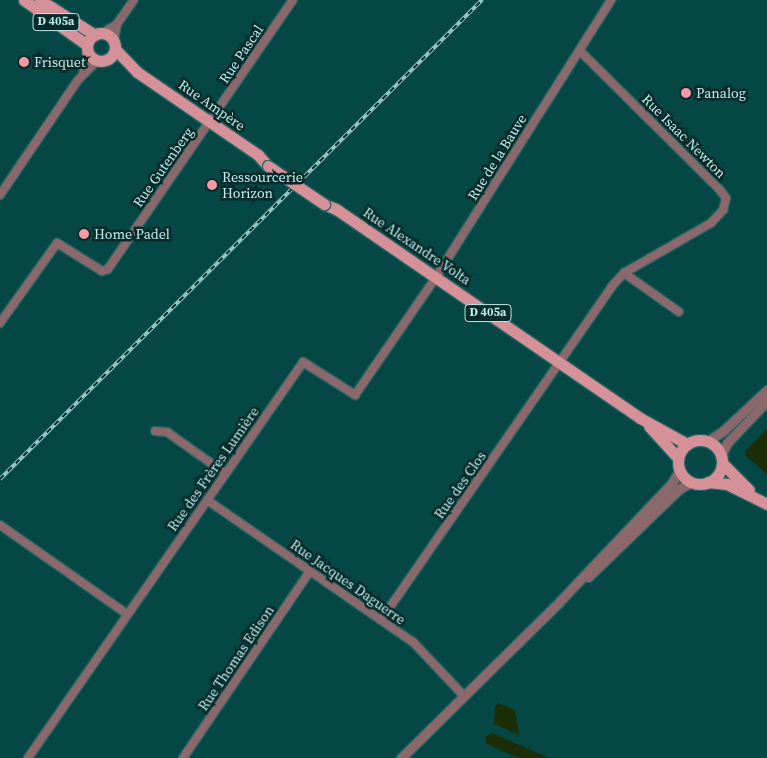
<!DOCTYPE html>
<meta charset="utf-8">
<style>
body{margin:0}
#map{position:relative;width:767px;height:758px;overflow:hidden;background:#054745;font-family:"Source Serif 4",serif}
div>[style]{position:absolute}
.water>*{inset:0;background:#1b2e08}
.roads{filter:drop-shadow(1px 0 #266563) drop-shadow(-1px 0 #266563) drop-shadow(0 1px #266563) drop-shadow(0 -1px #266563)}
.minor>*{height:8px;margin:-4px;padding:0 4px;transform-origin:4px;border-radius:4px;background:#8b686c}
.tertiary>*{height:9px;margin:-4.5px;padding:0 4.5px;transform-origin:4.5px;border-radius:4.5px;background:#8b686c}
.primary>*{height:11px;margin:-5.5px;padding:0 5.5px;transform-origin:5.5px;border-radius:5.5px;background:#d69198}
.primary>.ring{margin:-5.5px;padding:0;box-sizing:content-box;background:none;border:11px solid #d69198;border-radius:50%}
.rail>*{height:4px;margin-top:-2px;transform-origin:0;background:repeating-linear-gradient(90deg,#062a29 0 5.5px,#9ccfcd 0 11px);box-sizing:border-box;border-block:1px solid #9ccfcd}
.bridges{filter:drop-shadow(1px 0 #266563) drop-shadow(-1px 0 #266563) drop-shadow(0 1px #266563) drop-shadow(0 -1px #266563)}
.primary-bridge>*{height:11px;margin:-5.5px;padding:0 5.5px;transform-origin:5.5px;border-radius:5.5px;background:#d69198}
.dots>*{width:14px;height:14px;translate:-50% -50%;box-sizing:border-box;border:2px solid #062a29;border-radius:50%}
span{translate:-50% -50%;white-space:nowrap;text-align:center;line-height:1.15;-webkit-text-stroke:5px #062a29;paint-order:stroke}
.shield-label span{padding:1px 4px;background:#062a29;border:1px solid;border-radius:4px;-webkit-text-stroke-width:0}
.shield-label{font-size:12px;color:#bdedeb;font-weight:700}
.street-label{font-size:14px;color:#bdedeb}
.poi-label{font-size:14px;color:#bdedeb}
.left{translate:0 -50%;text-align:left}
</style>
<div id="map">
<div class="water">
<div style="clip-path:polygon(767px 429px,767px 474px,746px 456px,745px 451px)"></div>
<div style="clip-path:polygon(498px 703px,515px 710px,519px 735px,494px 724px,495px 706px)"></div>
<div style="clip-path:polygon(492px 733px,549px 758px,518px 758px,487px 744px,485px 737px)"></div>
</div>
<div class="roads">
<div class="minor">
<div style="left:103px;top:33px;width:17px;rotate:-33deg"></div>
<div style="left:114px;top:42px;width:18px;rotate:-81deg"></div>
<div style="left:117px;top:24px;width:29px;rotate:-55deg"></div>
<div style="left:83px;top:73px;width:23px;rotate:-80deg"></div>
<div style="left:0;top:195px;width:139px;rotate:-55.9deg"></div>
<div style="left:78px;top:80px;width:27px;rotate:-45deg"></div>
<div style="left:624px;top:273px;width:67px;rotate:35.3deg"></div>
<div style="left:0;top:323px;width:98px;rotate:-54.5deg"></div>
<div style="left:57px;top:243px;width:53px;rotate:31.9deg"></div>
<div style="left:102px;top:271px;width:6px;rotate:-18deg"></div>
<div style="left:108px;top:269px;width:326px;rotate:-55.5deg"></div>
<div style="left:155px;top:431px;width:12px;rotate:5deg"></div>
<div style="left:167px;top:432px;width:71px;rotate:35.3deg"></div>
<div style="left:207px;top:500px;width:250px;rotate:34.6deg"></div>
<div style="left:413px;top:642px;width:74px;rotate:46.6deg"></div>
<div style="left:0;top:525px;width:155px;rotate:35deg"></div>
<div style="left:381px;top:620px;width:406px;rotate:-55.3deg"></div>
<div style="left:612px;top:286px;width:18px;rotate:-47deg"></div>
<div style="left:624px;top:273px;width:100px;rotate:-29.9deg"></div>
<div style="left:711px;top:223px;width:18px;rotate:-47deg"></div>
<div style="left:723px;top:210px;width:12px;rotate:-76deg"></div>
<div style="left:726px;top:198px;width:11px;rotate:-128deg"></div>
<div style="left:719px;top:189px;width:196px;rotate:-135.2deg"></div>
<div style="left:28px;top:758px;width:482px;rotate:-55.2deg"></div>
<div style="left:303px;top:362px;width:62px;rotate:32.4deg"></div>
<div style="left:355px;top:395px;width:143px;rotate:-55.5deg"></div>
<div style="left:436px;top:277px;width:328px;rotate:-57.7deg"></div>
<div style="left:183px;top:758px;width:226px;rotate:-55.8deg"></div>
</div>
<div class="tertiary">
<div style="left:708px;top:441px;width:18px;rotate:-34deg"></div>
<div style="left:723px;top:431px;width:60px;rotate:-43deg"></div>
<div style="left:721px;top:455px;width:13px;rotate:-63deg"></div>
<div style="left:727px;top:443px;width:58px;rotate:-46.4deg"></div>
<div style="left:588px;top:577px;width:127px;rotate:-44deg"></div>
<div style="left:679px;top:489px;width:14px;rotate:-30deg"></div>
<div style="left:401px;top:758px;width:222px;rotate:-44.6deg"></div>
<div style="left:559px;top:602px;width:164px;rotate:-46.5deg"></div>
<div style="left:672px;top:483px;width:14px;rotate:-60deg"></div>
</div>
<div class="primary">
<div style="left:24px;top:0;width:77px;rotate:35.5deg"></div>
<div style="left:40px;top:0;width:65px;rotate:32.5deg"></div>
<div class="ring" style="left:87px;top:33px;width:17px;height:17px"></div>
<div style="left:115px;top:49px;width:32px;rotate:46deg"></div>
<div style="left:137px;top:72px;width:147px;rotate:34.4deg"></div>
<div style="left:258px;top:155px;width:15px;rotate:48deg"></div>
<div style="left:324px;top:204px;width:13px;rotate:23deg"></div>
<div style="left:336px;top:209px;width:369px;rotate:34.5deg"></div>
<div style="left:640px;top:418px;width:54px;rotate:29deg"></div>
<div style="left:649px;top:426px;width:43px;rotate:47.8deg"></div>
<div class="ring" style="left:678px;top:440px;width:33px;height:33px"></div>
<div style="left:722px;top:463px;width:38px;rotate:45deg"></div>
<div style="left:708px;top:482px;width:19px;rotate:6deg"></div>
<div style="left:727px;top:484px;width:45px;rotate:26.6deg"></div>
</div>
</div>
<div class="rail">
<div style="left:0;top:479px;width:680px;rotate:-44.82deg"></div>
</div>
<div class="bridges">
<div class="primary-bridge">
<div style="left:268px;top:166px;width:68px;rotate:34.2deg"></div>
</div>
</div>
<div class="dots">
<div style="left:24px;top:62px;background:#f49aa5"></div>
<div style="left:686px;top:93px;background:#f49aa5"></div>
<div style="left:212px;top:185px;background:#f49aa5"></div>
<div style="left:84px;top:234px;background:#f49aa5"></div>
</div>
<div class="shield-label">
<span style="left:56px;top:22px">D 405a</span>
<span style="left:488px;top:313px">D 405a</span>
</div>
<div class="street-label">
<span style="left:241px;top:54px;rotate:-56deg">Rue Pascal</span>
<span style="left:212px;top:105px;rotate:35deg">Rue Ampère</span>
<span style="left:684px;top:136px;rotate:45deg">Rue Isaac Newton</span>
<span style="left:497px;top:157px;rotate:-58deg">Rue de la Bauve</span>
<span style="left:163px;top:167px;rotate:-55deg">Rue Gutenberg</span>
<span style="left:417px;top:246px;rotate:34deg">Rue Alexandre Volta</span>
<span style="left:213px;top:469px;rotate:-55deg">Rue des Frères Lumière</span>
<span style="left:460px;top:485px;rotate:-55deg">Rue des Clos</span>
<span style="left:348px;top:582px;rotate:35deg">Rue Jacques Daguerre</span>
<span style="left:236px;top:658px;rotate:-56deg">Rue Thomas Edison</span>
</div>
<div class="poi-label">
<span class="left" style="left:34px;top:62px">Frisquet</span>
<span class="left" style="left:696px;top:93px">Panalog</span>
<span class="left" style="left:222px;top:185px">Ressourcerie<br>Horizon</span>
<span class="left" style="left:94px;top:234px">Home Padel</span>
</div>
</div>
